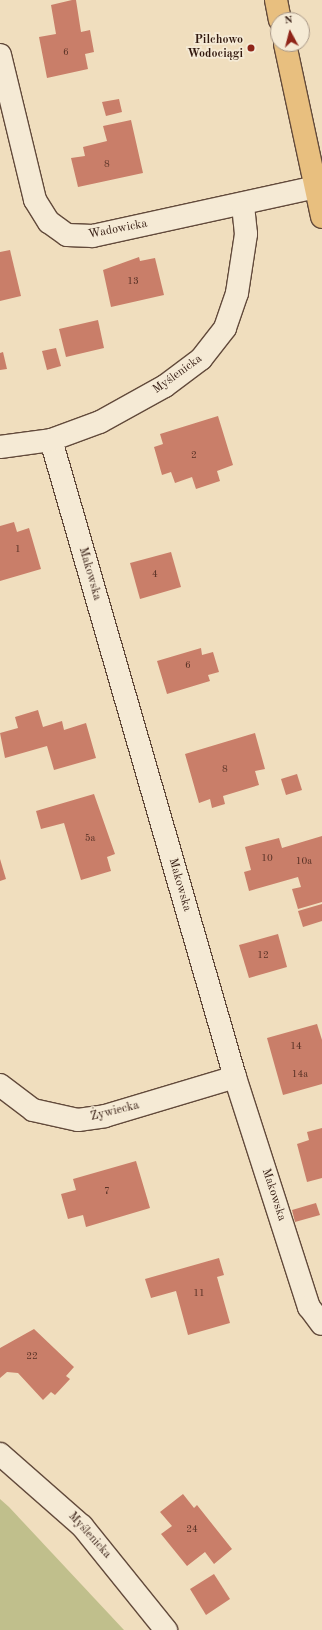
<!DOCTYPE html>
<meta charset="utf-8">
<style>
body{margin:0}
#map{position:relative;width:322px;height:1630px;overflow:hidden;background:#f0debe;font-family:"Old Standard TT",serif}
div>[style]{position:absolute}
.green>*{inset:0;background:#c0bf8c}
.building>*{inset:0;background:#c97e69}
.roads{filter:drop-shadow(1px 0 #624a3b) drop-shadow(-1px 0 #624a3b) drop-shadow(0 1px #624a3b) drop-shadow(0 -1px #624a3b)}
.minor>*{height:22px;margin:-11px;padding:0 11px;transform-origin:11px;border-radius:11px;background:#f5ead5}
.major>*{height:22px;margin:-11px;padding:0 11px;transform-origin:11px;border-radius:11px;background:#e8bf7f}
.dots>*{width:11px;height:11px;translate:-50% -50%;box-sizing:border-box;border:2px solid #f5ead5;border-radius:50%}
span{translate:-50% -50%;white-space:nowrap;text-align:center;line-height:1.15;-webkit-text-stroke:3.5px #f5ead5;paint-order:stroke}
.number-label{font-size:10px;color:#583226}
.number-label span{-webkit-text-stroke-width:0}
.poi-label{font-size:12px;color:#32190f;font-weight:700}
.right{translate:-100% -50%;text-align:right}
.street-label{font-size:12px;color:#32190f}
.north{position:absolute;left:270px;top:12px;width:40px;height:40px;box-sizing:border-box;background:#f5ead5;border:1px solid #a79686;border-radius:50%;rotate:353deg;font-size:11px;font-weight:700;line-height:16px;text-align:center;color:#32190f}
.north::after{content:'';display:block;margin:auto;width:14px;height:18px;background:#8f2418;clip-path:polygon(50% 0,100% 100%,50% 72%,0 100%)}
</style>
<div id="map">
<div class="green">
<div style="clip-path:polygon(0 1499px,9px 1507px,124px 1630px,0 1630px)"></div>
</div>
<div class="building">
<div style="clip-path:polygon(72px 0,76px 0,81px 32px,90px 30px,94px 52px,85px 54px,88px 69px,47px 78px,39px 37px,56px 34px,51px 5px)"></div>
<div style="clip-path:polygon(119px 99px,122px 112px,106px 116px,102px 102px)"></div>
<div style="clip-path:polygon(131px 120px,143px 173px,78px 187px,71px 158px,85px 156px,83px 147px,107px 141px,103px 126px)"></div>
<div style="clip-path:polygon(10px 250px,21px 296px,0 301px,0 252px)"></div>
<div style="clip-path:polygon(139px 257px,140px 261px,155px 258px,164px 295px,111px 307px,103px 270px)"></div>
<div style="clip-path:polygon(98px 320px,104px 348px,66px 357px,59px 329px)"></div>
<div style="clip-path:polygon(56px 348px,61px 366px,47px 370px,42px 351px)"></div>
<div style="clip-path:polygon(3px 352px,7px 369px,0 370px,0 353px)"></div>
<div style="clip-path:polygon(218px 416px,233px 465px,217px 471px,220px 481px,196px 489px,192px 477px,175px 483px,171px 472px,162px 475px,154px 447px,163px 444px,160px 434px)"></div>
<div style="clip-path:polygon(14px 522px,17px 532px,29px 528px,41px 569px,0 581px,0 526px)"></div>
<div style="clip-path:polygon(171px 552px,181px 587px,140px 599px,130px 563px)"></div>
<div style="clip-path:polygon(201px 648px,202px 655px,213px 652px,219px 672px,208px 675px,210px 681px,167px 694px,157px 661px)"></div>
<div style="clip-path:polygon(38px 710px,43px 727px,62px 721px,64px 730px,86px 723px,96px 758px,54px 770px,47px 746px,5px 758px,0 733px,18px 728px,15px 717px)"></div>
<div style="clip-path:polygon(255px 733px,265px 769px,255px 771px,259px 785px,223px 796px,225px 804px,212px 808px,210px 799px,199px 803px,185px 754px)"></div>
<div style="clip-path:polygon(297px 774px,302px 790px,286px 795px,281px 779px)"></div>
<div style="clip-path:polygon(94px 794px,115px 854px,107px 857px,111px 871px,81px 880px,64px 823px,41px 829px,36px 811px)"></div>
<div style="clip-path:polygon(322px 836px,322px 902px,298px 909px,292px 889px,301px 887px,298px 877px,249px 891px,244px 872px,251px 870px,245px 847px,279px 838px,282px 848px)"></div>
<div style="clip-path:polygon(0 859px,6px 879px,0 881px)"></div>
<div style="clip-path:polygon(322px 904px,322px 921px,303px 927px,298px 911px)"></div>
<div style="clip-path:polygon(278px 934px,287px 967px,249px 978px,239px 945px)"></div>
<div style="clip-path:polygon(317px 1024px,322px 1040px,322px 1084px,283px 1095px,267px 1038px)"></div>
<div style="clip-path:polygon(322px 1128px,322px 1178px,307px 1182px,297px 1144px,309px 1140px,307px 1132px)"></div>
<div style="clip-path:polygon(136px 1161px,150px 1208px,86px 1227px,83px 1215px,68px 1219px,61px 1194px,76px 1190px,73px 1179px)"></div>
<div style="clip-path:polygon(316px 1203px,320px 1215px,295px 1222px,292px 1210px)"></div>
<div style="clip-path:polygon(219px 1258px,224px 1275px,217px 1277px,230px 1323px,188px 1335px,176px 1291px,151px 1298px,145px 1279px)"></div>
<div style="clip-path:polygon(34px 1329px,74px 1367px,66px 1376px,70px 1379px,55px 1395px,51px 1392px,43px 1400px,18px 1373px,7px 1372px,0 1378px,0 1348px)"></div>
<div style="clip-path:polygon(183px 1494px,194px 1508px,197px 1505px,232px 1549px,214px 1564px,205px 1552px,187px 1566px,161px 1534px,172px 1526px,160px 1512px)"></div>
<div style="clip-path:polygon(214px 1574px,230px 1599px,206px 1615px,190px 1589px)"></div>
</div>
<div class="roads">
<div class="minor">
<div style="left:0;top:55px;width:149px;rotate:76.4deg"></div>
<div style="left:35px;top:200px;width:26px;rotate:58deg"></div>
<div style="left:49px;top:222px;width:22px;rotate:36deg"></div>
<div style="left:67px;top:235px;width:26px;rotate:2deg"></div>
<div style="left:93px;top:236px;width:228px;rotate:-12.4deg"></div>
<div style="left:51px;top:440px;width:663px;rotate:73.89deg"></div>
<div style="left:235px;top:1077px;width:242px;rotate:72.2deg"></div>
<div style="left:309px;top:1307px;width:21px;rotate:53deg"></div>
<div style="left:0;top:447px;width:51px;rotate:-7.8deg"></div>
<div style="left:51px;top:440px;width:52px;rotate:-20.2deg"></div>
<div style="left:100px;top:422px;width:74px;rotate:-29deg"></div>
<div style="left:165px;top:386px;width:45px;rotate:-36.9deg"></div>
<div style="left:201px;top:359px;width:39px;rotate:-52deg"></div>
<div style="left:225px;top:328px;width:37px;rotate:-71deg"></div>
<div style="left:237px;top:293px;width:60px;rotate:-81.3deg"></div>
<div style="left:246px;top:234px;width:30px;rotate:-96deg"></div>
<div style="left:0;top:1085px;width:41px;rotate:37.1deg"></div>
<div style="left:33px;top:1110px;width:46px;rotate:12.5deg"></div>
<div style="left:78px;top:1120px;width:27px;rotate:-8deg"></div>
<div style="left:105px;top:1116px;width:136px;rotate:-16.7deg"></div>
<div style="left:0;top:1454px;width:109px;rotate:41.3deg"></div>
<div style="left:82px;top:1526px;width:134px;rotate:51.1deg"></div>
</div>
<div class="major">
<div style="left:276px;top:0;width:20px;rotate:79deg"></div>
<div style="left:285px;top:44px;width:177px;rotate:77.9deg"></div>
</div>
</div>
<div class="dots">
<div style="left:251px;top:48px;background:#8f2418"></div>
</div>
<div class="number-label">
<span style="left:66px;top:53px">6</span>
<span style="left:107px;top:165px">8</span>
<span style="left:133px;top:282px">13</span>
<span style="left:194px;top:456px">2</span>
<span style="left:18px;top:550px">1</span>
<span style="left:155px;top:575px">4</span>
<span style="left:188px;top:666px">6</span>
<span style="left:225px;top:770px">8</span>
<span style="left:90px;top:839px">5a</span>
<span style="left:267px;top:859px">10</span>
<span style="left:304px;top:862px">10a</span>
<span style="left:263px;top:956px">12</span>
<span style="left:296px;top:1047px">14</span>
<span style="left:300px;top:1075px">14a</span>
<span style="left:107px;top:1192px">7</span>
<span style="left:199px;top:1294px">11</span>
<span style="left:32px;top:1357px">22</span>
<span style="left:192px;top:1530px">24</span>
</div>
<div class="poi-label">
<span class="right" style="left:243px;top:48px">Pilchowo<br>Wodociągi</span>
</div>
<div class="street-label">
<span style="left:118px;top:230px;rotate:-11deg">Wadowicka</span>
<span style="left:178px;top:375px;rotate:-36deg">Myślenicka</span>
<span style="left:89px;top:574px;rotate:74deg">Makowska</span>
<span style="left:179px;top:885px;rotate:74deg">Makowska</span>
<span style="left:115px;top:1112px;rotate:-14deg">Żywiecka</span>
<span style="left:273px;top:1195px;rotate:72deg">Makowska</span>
<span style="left:89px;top:1536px;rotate:48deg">Myślenicka</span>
</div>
<div class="north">N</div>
</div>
